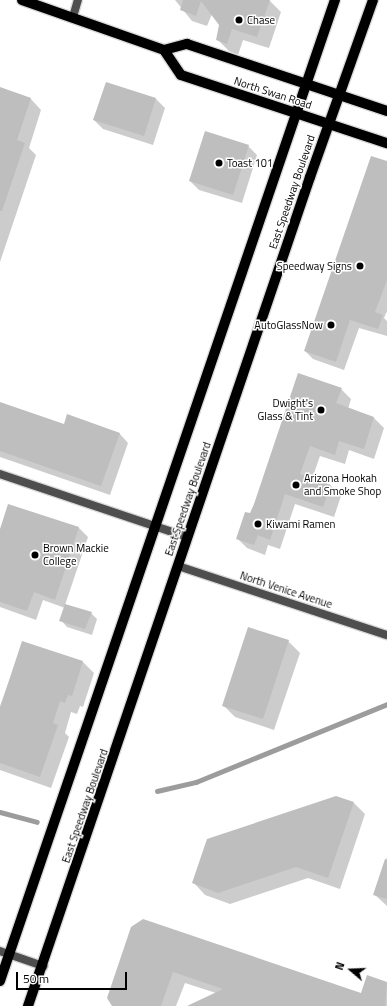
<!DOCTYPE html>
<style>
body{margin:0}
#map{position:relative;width:387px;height:1006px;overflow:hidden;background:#fff;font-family:"Titillium Web",sans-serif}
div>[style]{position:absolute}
.shadow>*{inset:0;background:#0003}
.stream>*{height:4.5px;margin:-2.25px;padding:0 2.25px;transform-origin:2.25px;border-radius:2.25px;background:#9c9c9c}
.building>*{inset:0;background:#bebebe}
.roads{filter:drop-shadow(1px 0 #dbdbdb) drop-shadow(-1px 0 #dbdbdb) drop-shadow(0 1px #dbdbdb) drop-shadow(0 -1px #dbdbdb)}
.minor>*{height:8px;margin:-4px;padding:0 4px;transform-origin:4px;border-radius:4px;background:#4e4e4e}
.primary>*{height:10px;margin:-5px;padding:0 5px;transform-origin:5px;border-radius:5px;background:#000}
.dots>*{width:11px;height:11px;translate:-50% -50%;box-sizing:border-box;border:2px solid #fff;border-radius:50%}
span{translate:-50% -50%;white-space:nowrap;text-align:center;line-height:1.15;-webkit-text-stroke:3px #fff;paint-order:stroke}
.poi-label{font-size:11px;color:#000}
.left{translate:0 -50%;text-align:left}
.right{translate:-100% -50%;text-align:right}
.street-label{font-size:11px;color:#000}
.north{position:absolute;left:331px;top:950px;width:40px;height:40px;-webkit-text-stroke:3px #fff;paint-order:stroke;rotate:289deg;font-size:11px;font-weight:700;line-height:16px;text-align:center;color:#000}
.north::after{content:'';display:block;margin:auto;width:14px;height:18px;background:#000;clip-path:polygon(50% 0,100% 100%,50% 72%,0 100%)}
.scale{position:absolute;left:16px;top:972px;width:111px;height:18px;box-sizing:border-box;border:2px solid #000;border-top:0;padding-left:5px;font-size:12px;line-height:14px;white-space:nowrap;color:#000;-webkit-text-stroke:3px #fff;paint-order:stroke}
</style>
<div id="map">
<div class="shadow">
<div style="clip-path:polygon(175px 0,269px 0,281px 12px,269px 48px,243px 40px,238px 55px,229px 51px,217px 39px,220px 25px,212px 14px,207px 26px,192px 21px)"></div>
<div style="clip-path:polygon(106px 83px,156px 99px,165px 108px,153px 145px,103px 129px,94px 120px)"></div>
<div style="clip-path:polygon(0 88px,30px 98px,41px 110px,29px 148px,36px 155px,0 262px)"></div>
<div style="clip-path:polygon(248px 146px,257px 155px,242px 203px,199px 190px,190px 181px)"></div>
<div style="clip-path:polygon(387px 162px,387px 311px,384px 318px,387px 321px,387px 336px,359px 328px,344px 370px,313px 359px,305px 351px)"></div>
<div style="clip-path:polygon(341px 389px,351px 399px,348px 409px,374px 418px,384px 428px,374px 459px,349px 450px,345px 464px,320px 456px,312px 479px,331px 486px,341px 496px,334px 517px,295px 504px,280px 549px,268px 545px,265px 555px,247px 548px,237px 538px,251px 514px)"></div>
<div style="clip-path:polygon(0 403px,65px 425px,119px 433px,128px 443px,110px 495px,0 457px)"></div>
<div style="clip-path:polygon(79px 528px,88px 537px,65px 605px,91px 613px,97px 619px,92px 635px,67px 627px,61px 620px,65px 608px,43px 600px,36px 620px,0 607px,0 532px)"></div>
<div style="clip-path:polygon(288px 641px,300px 653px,274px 730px,235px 717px,223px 705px)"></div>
<div style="clip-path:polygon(23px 642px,83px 662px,94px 673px,83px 707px,80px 706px,77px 714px,71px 712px,65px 733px,69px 737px,51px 788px,0 770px,0 706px)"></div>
<div style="clip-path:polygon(354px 803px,365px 814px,340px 889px,308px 878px,230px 904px,205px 895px,194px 883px)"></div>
<div style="clip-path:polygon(387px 857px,387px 906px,374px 894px)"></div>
<div style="clip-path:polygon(131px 928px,362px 994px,368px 976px,387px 983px,387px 1006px,190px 1006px,216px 993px,185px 983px,176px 1006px,113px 1006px)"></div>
</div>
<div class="stream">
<div style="left:157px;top:791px;width:40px;rotate:-13deg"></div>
<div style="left:196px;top:782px;width:206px;rotate:-22.2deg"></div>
<div style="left:0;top:812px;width:38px;rotate:15deg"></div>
</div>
<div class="building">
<div style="clip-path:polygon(183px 0,270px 0,257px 37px,232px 29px,227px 44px,216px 40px,219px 25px,201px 1px,196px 16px,180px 10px)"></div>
<div style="clip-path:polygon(106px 82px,156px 98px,144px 136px,93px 120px)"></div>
<div style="clip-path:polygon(0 87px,31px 98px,17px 140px,25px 143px,2px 211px,0 211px)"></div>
<div style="clip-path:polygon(205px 131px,249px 145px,233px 195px,189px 181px)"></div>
<div style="clip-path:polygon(371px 156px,387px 161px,387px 280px,375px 312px,383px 315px,378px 329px,350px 320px,336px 362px,304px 351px)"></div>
<div style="clip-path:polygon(298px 373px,342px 388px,336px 403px,374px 417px,364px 449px,339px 441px,335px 455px,310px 446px,300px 474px,331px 485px,323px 507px,285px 494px,270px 540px,258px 535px,254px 545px,236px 539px,245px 512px,250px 513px,254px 504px)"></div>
<div style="clip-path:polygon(0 402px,64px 424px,67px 414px,120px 433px,101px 486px,0 451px)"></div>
<div style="clip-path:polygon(8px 504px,79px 527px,55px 600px,34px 592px,27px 611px,0 602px,0 529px)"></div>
<div style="clip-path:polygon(65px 604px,92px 612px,85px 629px,59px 621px)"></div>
<div style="clip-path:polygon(248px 627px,289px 640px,263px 719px,222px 706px)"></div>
<div style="clip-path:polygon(22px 641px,83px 661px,72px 696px,68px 695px,65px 703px,60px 701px,53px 723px,58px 725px,40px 777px,0 763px,0 708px)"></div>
<div style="clip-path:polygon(336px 796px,354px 802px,328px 878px,296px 867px,218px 893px,192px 883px,207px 839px)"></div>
<div style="clip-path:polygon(385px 859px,387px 860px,387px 899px,373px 895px)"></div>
<div style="clip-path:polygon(143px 919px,361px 993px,367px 975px,387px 982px,385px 1006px,187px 1006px,223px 989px,173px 972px,161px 1006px,112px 1006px,107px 998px,131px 927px)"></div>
</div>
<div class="roads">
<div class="minor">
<div style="left:73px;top:17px;width:18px;rotate:-74deg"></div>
<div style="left:0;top:474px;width:197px;rotate:18.6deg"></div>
<div style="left:178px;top:566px;width:220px;rotate:18.3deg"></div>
<div style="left:0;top:951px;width:46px;rotate:19.2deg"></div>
</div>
<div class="primary">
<div style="left:22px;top:0;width:151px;rotate:19.4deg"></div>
<div style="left:164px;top:50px;width:24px;rotate:-15deg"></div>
<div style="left:187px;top:44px;width:211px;rotate:18.5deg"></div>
<div style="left:164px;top:50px;width:30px;rotate:56deg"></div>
<div style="left:181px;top:75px;width:217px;rotate:18.3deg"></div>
<div style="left:0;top:981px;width:1037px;rotate:-71.15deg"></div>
<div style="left:28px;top:1006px;width:876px;rotate:-71.21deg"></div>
<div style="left:310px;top:177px;width:188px;rotate:-70.4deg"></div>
</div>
</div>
<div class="dots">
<div style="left:239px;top:20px;background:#000"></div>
<div style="left:219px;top:163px;background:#000"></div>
<div style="left:360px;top:266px;background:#000"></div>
<div style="left:331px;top:325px;background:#000"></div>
<div style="left:321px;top:410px;background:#000"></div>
<div style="left:296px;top:485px;background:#000"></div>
<div style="left:258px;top:524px;background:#000"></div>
<div style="left:35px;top:555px;background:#000"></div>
</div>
<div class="poi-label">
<span class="left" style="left:247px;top:20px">Chase</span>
<span class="left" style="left:227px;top:163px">Toast 101</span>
<span class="right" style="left:352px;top:266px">Speedway Signs</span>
<span class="right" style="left:323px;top:325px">AutoGlassNow</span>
<span class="right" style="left:313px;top:410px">Dwight's<br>Glass &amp; Tint</span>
<span class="left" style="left:304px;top:485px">Arizona Hookah<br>and Smoke Shop</span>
<span class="left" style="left:266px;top:524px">Kiwami Ramen</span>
<span class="left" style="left:43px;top:555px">Brown Mackie<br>College</span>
</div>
<div class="street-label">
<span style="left:273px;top:93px;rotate:18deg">North Swan Road</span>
<span style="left:292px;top:192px;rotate:-71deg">East Speedway Boulevard</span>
<span style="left:188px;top:499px;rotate:-71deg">East Speedway Boulevard</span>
<span style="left:286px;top:590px;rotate:18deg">North Venice Avenue</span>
<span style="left:85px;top:806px;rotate:-71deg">East Speedway Boulevard</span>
</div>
<div class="north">N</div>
<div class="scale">50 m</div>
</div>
